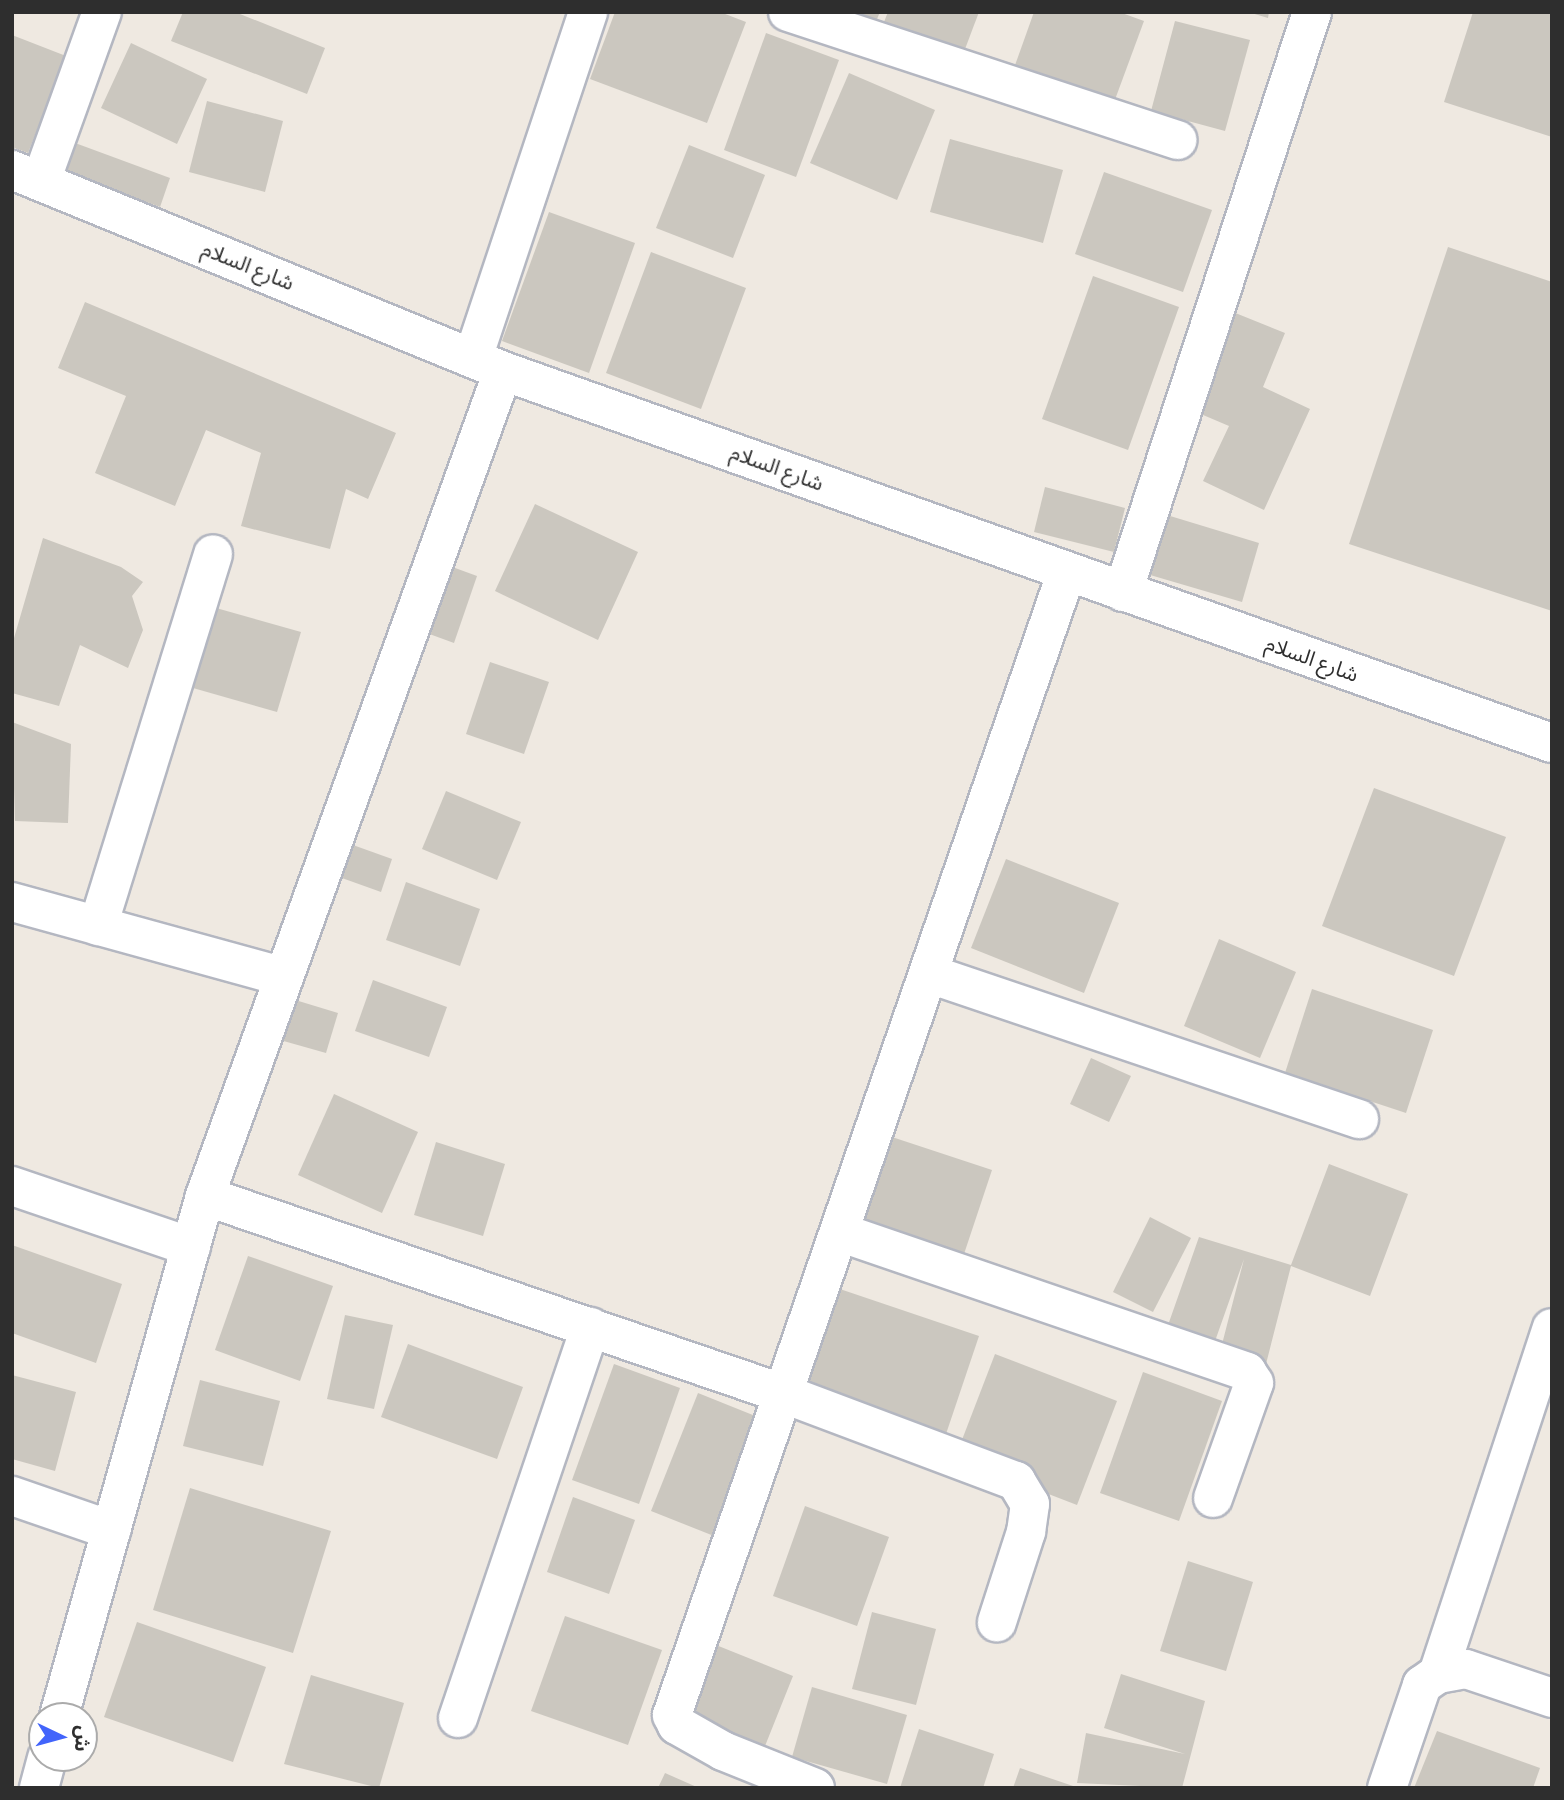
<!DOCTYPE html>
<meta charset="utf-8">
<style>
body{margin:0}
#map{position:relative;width:1564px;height:1800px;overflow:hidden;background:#efe9e1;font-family:Roboto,"Noto Sans Arabic",sans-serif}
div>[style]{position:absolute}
.building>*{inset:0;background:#cbc7bf}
.roads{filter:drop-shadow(2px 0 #b4b7c1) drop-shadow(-2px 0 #b4b7c1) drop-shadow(0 2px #b4b7c1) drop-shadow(0 -2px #b4b7c1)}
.minor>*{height:38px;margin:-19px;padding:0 19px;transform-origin:19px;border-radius:19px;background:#fff}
.secondary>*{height:38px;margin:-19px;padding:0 19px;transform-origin:19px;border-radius:19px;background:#fff}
span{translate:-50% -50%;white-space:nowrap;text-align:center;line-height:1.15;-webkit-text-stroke:5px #fff;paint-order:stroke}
.street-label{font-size:21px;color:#2e2e2e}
.frame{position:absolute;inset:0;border:14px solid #2e2e2e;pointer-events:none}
.north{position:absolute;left:28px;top:1702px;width:70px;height:70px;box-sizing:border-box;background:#fff;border:2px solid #ababab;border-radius:50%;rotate:95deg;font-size:19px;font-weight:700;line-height:28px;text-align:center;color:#2e2e2e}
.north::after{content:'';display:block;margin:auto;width:24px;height:32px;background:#4264fb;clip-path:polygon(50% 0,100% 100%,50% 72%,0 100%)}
</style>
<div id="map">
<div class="building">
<div style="clip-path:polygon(183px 12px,235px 12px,325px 48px,307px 94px,171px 41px)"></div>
<div style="clip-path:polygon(615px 12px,720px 12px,746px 22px,707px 123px,590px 79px)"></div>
<div style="clip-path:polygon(835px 12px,880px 12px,872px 31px)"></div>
<div style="clip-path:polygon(888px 12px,979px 12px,962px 57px,882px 27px)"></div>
<div style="clip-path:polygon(1034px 12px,1119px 12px,1144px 21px,1113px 105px,1014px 68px)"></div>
<div style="clip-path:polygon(1248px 12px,1269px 12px,1268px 18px)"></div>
<div style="clip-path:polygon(1473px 12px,1552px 12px,1552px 137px,1444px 102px)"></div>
<div style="clip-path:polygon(1175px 21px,1250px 40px,1225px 131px,1151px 111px)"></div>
<div style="clip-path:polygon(766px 33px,839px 60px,796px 177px,724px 150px)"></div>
<div style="clip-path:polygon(12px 35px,66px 56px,28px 153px,12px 147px)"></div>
<div style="clip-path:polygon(131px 43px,207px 79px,177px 144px,101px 108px)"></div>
<div style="clip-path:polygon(849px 73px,935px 110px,897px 200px,810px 163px)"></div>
<div style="clip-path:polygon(207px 101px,283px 121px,265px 192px,189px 172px)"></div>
<div style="clip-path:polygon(950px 139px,1063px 170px,1043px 243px,930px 212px)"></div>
<div style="clip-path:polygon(67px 140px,170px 178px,160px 207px,56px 169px)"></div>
<div style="clip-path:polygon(689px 145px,765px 175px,733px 258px,656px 228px)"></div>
<div style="clip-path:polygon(1104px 172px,1212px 210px,1183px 292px,1075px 254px)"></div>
<div style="clip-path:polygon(549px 212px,635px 243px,589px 373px,502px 341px)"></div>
<div style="clip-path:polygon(1448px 247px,1552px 282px,1552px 611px,1349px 544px)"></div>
<div style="clip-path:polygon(651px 252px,746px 288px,701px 409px,606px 373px)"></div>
<div style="clip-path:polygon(1093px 276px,1179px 307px,1128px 450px,1042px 419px)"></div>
<div style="clip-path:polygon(85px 302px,396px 433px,368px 499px,346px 489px,330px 549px,241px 526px,261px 453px,206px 430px,175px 506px,95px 473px,126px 396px,58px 368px)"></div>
<div style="clip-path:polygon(1228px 310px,1285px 333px,1263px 387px,1310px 409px,1264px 510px,1203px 481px,1229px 426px,1189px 409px)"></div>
<div style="clip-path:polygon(1045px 487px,1125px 508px,1114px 552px,1034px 532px)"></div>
<div style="clip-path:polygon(535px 504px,638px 552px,598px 640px,495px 591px)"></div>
<div style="clip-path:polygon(1157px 512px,1259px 543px,1242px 602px,1140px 572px)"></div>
<div style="clip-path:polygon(43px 538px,121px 567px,143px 582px,132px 596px,143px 630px,128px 668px,80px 645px,59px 706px,12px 693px,12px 645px)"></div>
<div style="clip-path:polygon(436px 561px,477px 576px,454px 643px,413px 628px)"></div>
<div style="clip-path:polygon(209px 606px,301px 632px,277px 712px,186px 686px)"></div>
<div style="clip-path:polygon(490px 662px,549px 682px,524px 754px,466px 734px)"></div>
<div style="clip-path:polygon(12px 722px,71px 744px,68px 823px,15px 821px)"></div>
<div style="clip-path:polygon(1374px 788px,1506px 837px,1454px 976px,1322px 926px)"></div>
<div style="clip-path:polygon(446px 791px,521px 822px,497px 880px,422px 849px)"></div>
<div style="clip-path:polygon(339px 840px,392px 859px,381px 892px,328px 873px)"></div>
<div style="clip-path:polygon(1006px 859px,1119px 903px,1084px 993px,971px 948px)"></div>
<div style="clip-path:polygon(406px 882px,480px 909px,460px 966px,386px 940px)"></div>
<div style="clip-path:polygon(1219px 939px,1296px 972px,1260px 1058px,1184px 1026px)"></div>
<div style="clip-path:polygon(373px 980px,447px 1007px,429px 1057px,355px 1031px)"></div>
<div style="clip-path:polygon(1312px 989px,1433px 1030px,1406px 1113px,1285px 1073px)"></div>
<div style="clip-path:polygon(292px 999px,338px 1013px,326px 1053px,280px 1040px)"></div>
<div style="clip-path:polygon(1091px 1058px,1131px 1076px,1109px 1122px,1070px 1104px)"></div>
<div style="clip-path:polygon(334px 1094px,418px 1132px,382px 1213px,298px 1175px)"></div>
<div style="clip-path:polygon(892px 1137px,992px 1170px,959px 1269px,859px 1236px)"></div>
<div style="clip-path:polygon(436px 1142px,505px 1164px,483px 1236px,414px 1215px)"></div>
<div style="clip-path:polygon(1329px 1164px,1408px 1194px,1370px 1296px,1291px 1266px,1266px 1364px,1220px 1352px,1244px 1259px,1214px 1344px,1167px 1328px,1199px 1237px,1291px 1265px)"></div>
<div style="clip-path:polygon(1150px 1217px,1191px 1238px,1153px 1312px,1113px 1292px)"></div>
<div style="clip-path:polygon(12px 1245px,122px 1284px,96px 1363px,12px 1333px)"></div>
<div style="clip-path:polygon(248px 1256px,333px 1286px,300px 1381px,215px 1350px)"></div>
<div style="clip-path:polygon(831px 1286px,979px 1336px,945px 1437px,797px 1386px)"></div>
<div style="clip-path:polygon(345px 1315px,393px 1325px,374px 1409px,327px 1399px)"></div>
<div style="clip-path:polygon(408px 1344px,523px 1387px,497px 1459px,381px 1417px)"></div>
<div style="clip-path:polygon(995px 1354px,1117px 1401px,1077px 1505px,955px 1458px)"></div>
<div style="clip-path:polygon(614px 1364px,680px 1388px,639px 1504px,572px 1480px)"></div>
<div style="clip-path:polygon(1143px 1372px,1222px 1401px,1179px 1521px,1100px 1493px)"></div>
<div style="clip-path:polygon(12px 1375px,76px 1392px,55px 1471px,12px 1459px)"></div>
<div style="clip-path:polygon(200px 1380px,280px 1401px,263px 1466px,183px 1446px)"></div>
<div style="clip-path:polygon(698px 1393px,765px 1420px,719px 1538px,651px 1511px)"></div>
<div style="clip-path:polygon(190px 1488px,331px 1531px,293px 1653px,153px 1610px)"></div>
<div style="clip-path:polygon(573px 1497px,635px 1520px,609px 1594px,547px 1572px)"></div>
<div style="clip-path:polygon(805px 1506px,889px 1537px,857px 1626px,773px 1596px)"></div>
<div style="clip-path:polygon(1188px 1561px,1253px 1582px,1226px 1671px,1160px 1651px)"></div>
<div style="clip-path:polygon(872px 1612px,936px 1629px,916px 1705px,852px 1689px)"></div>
<div style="clip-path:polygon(565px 1616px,662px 1650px,628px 1745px,531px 1711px)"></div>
<div style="clip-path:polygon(137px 1622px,266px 1667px,233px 1762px,104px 1717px)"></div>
<div style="clip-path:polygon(716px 1645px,793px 1676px,763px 1751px,686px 1720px)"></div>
<div style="clip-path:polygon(1121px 1674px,1205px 1701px,1182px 1788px,1077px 1783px,1086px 1733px,1185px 1754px,1104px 1728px)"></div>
<div style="clip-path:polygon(311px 1675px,404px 1703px,379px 1788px,284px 1764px)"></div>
<div style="clip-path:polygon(812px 1687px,907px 1715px,887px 1784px,792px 1757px)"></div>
<div style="clip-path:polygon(919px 1729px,994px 1754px,983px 1788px,900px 1788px)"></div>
<div style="clip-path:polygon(1437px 1731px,1540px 1768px,1533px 1788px,1414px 1788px)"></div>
<div style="clip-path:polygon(1020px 1768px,1076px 1787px,1076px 1788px,1013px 1788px)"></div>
<div style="clip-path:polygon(665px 1773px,699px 1788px,658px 1788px)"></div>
</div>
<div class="roads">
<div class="minor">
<div style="left:788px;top:12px;width:410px;rotate:18.2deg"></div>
<div style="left:41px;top:181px;width:180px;rotate:-70.2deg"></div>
<div style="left:473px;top:358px;width:365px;rotate:-71.6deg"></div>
<div style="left:1123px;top:592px;width:610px;rotate:-71.95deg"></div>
<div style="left:12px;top:902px;width:282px;rotate:15.4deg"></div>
<div style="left:98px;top:926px;width:389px;rotate:-72.8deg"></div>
<div style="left:930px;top:974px;width:453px;rotate:18.7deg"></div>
<div style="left:12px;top:1186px;width:189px;rotate:18.8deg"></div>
<div style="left:205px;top:1196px;width:615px;rotate:18.88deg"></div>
<div style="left:787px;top:1395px;width:245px;rotate:20.6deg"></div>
<div style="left:1016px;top:1481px;width:27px;rotate:59deg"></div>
<div style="left:1030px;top:1504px;width:28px;rotate:98deg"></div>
<div style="left:1026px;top:1532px;width:95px;rotate:107.9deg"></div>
<div style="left:842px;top:1233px;width:428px;rotate:18.9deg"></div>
<div style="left:1247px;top:1372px;width:13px;rotate:58deg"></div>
<div style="left:1254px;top:1383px;width:122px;rotate:109.6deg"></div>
<div style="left:12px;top:1496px;width:105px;rotate:19deg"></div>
<div style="left:1438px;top:1674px;width:364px;rotate:-71.8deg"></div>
<div style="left:59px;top:1716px;width:540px;rotate:-74.32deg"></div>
<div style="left:205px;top:1196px;width:877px;rotate:-70.14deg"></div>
<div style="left:458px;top:1718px;width:413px;rotate:-71.3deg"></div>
<div style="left:39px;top:1788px;width:31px;rotate:-75deg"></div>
<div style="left:815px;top:1788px;width:99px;rotate:-158.1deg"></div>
<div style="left:723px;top:1751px;width:53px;rotate:-150.5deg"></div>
<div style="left:677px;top:1725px;width:11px;rotate:-117deg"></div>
<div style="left:672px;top:1715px;width:1210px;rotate:-70.95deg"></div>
<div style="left:1387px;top:1788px;width:109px;rotate:-71.2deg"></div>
<div style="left:1422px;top:1685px;width:19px;rotate:-35deg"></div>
<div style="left:1438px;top:1674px;width:28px;rotate:-10deg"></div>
<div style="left:1466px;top:1669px;width:91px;rotate:18.6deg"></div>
</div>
<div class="secondary">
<div style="left:12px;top:170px;width:531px;rotate:22.26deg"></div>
<div style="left:503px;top:371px;width:1113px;rotate:19.53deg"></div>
</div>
</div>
<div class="street-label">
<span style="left:248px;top:266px;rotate:22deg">شارع السلام</span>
<span style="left:777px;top:468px;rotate:20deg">شارع السلام</span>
<span style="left:1312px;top:659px;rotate:20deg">شارع السلام</span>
</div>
<div class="frame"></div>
<div class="north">ش</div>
</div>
